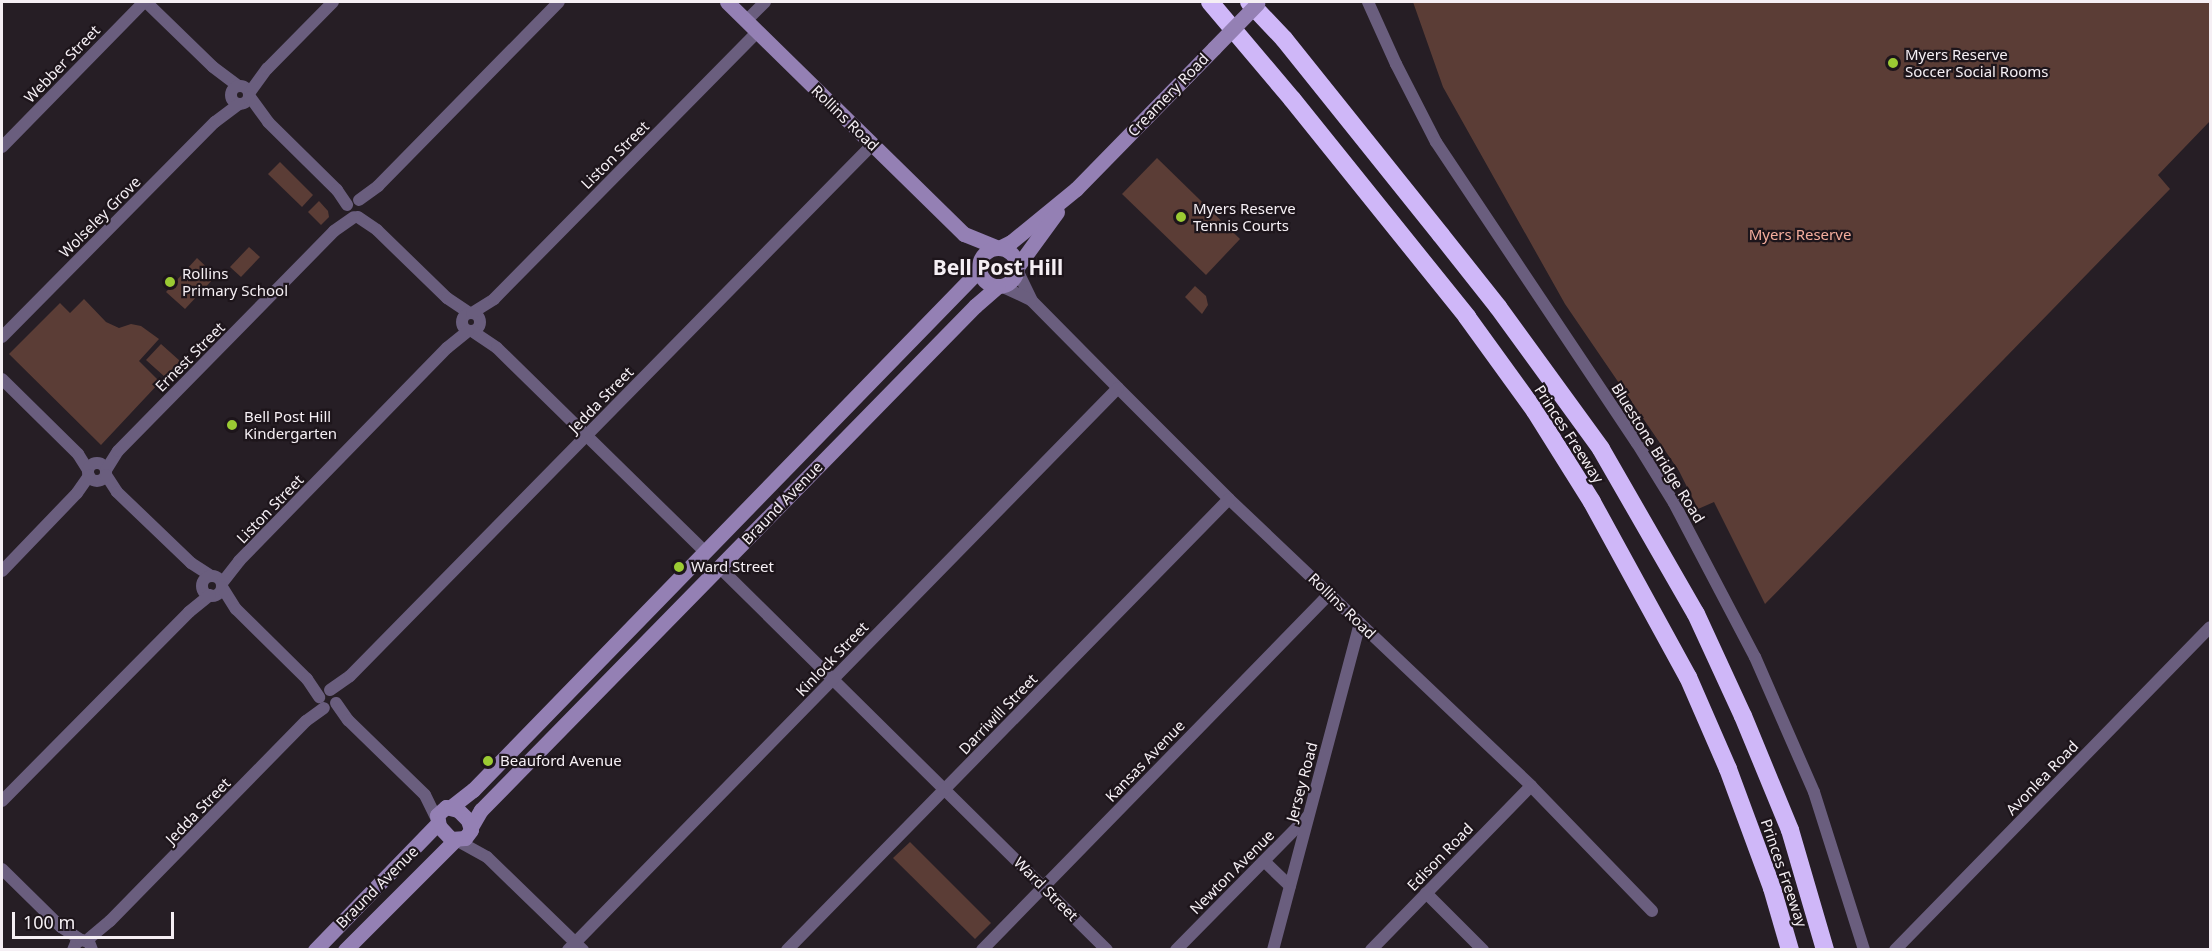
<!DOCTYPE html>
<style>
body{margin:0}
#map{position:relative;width:2212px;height:951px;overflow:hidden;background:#261e25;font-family:"Noto Sans",sans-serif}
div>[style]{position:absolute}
.green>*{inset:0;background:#5b3d36}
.street>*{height:12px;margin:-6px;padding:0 6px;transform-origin:6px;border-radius:6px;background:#6a5e7e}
.street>.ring{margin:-6px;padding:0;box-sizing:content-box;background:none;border:12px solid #6a5e7e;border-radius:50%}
.secondary>*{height:15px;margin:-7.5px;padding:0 7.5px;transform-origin:7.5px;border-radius:7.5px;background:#9480b4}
.secondary>.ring{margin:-7.5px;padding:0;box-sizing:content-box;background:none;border:15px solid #9480b4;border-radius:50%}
.highway>*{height:18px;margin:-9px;padding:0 9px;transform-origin:9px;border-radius:9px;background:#cfb7f8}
.secondary-bridge>*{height:15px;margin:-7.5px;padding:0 7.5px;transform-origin:7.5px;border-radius:7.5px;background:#9480b4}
.dots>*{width:16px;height:16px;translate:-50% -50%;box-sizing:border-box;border:3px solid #1d151b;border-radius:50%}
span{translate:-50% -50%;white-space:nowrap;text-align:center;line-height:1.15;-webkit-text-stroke:4.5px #1d151b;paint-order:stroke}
.poi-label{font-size:15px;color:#f5eff4}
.left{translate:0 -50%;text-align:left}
.street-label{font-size:15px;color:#f5eff4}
.park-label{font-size:15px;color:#f4ad9d}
.district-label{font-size:21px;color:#f5eff4;font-weight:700}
.frame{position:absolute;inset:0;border:3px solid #f5eff4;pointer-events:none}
.scale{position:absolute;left:12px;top:912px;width:162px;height:27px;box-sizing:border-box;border:3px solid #f5eff4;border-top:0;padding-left:8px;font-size:18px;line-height:21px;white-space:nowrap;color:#f5eff4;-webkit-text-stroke:4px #1d151b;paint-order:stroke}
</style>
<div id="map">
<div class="green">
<div style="clip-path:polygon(1413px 2px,2210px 2px,2210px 121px,2158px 175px,2170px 189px,1765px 604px,1714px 502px,1698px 509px,1679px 471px,1565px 304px,1443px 87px)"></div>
<div style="clip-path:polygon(1157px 158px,1240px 239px,1206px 275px,1122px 194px)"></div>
<div style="clip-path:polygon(280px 162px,313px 195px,302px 207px,268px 174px)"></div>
<div style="clip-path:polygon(319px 201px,328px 211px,329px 217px,321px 225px,308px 212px)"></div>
<div style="clip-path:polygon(249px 247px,260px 257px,241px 277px,230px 267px)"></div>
<div style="clip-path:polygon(197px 258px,216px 276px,185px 309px,166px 292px)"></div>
<div style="clip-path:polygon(1195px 286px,1206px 296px,1208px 305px,1202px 314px,1185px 297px)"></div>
<div style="clip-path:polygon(84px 299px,106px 322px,119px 328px,131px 324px,141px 326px,159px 339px,139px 361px,160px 382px,101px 445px,9px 354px,60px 303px,70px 313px)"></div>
<div style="clip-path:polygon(161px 344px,180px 361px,165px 377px,146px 360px)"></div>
<div style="clip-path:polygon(910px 842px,991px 923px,975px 939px,893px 858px)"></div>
</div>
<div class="street">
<div style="left:146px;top:2px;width:93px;rotate:44.1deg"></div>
<div style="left:213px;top:67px;width:31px;rotate:37deg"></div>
<div style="left:1368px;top:2px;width:68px;rotate:65.7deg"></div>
<div style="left:1396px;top:64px;width:88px;rotate:62.9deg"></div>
<div style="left:1436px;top:142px;width:362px;rotate:56.3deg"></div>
<div style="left:1637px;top:443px;width:70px;rotate:58.3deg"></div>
<div style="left:1674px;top:503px;width:174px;rotate:62.3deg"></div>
<div style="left:1755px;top:657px;width:147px;rotate:66.4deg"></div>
<div style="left:1814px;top:792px;width:166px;rotate:72.4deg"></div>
<div style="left:746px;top:21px;width:27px;rotate:-45deg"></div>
<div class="ring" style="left:231px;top:86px;width:6px;height:6px"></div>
<div style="left:250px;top:92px;width:29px;rotate:-54deg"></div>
<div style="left:267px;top:69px;width:94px;rotate:-45.4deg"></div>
<div style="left:250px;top:97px;width:31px;rotate:54deg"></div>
<div style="left:268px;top:122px;width:97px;rotate:44.6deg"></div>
<div style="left:337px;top:190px;width:18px;rotate:56deg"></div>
<div style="left:2px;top:147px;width:203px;rotate:-45.6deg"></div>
<div style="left:359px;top:200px;width:24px;rotate:-36deg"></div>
<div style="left:378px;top:186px;width:258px;rotate:-45.5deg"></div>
<div style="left:358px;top:217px;width:23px;rotate:34deg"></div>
<div style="left:377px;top:230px;width:98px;rotate:44.2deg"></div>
<div style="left:447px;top:298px;width:27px;rotate:34deg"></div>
<div style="left:1017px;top:270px;width:34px;rotate:64deg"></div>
<div style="left:1032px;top:301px;width:122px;rotate:45.3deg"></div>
<div style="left:1118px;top:388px;width:157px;rotate:45deg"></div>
<div style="left:1229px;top:499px;width:417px;rotate:43.5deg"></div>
<div style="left:1531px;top:786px;width:174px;rotate:45.9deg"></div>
<div style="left:1001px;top:286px;width:33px;rotate:25deg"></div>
<div class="ring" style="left:462px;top:313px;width:6px;height:6px"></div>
<div style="left:472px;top:313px;width:26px;rotate:-32deg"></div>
<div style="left:494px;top:299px;width:375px;rotate:-45.4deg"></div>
<div style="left:472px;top:331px;width:30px;rotate:34deg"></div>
<div style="left:497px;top:348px;width:291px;rotate:44.4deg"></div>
<div style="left:2px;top:337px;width:303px;rotate:-45.3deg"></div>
<div style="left:215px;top:122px;width:30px;rotate:-37deg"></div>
<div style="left:2px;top:379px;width:107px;rotate:44.6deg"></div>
<div style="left:78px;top:454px;width:19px;rotate:58deg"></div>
<div class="ring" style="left:88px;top:463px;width:6px;height:6px"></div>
<div style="left:106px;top:470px;width:22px;rotate:-58deg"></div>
<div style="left:118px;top:451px;width:308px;rotate:-45.5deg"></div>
<div style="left:334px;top:231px;width:24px;rotate:-35deg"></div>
<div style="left:106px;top:475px;width:20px;rotate:57deg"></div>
<div style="left:117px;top:492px;width:103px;rotate:43.8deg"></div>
<div style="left:191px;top:563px;width:24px;rotate:33deg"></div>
<div style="left:719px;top:567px;width:545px;rotate:44.63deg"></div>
<div style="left:2px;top:571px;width:108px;rotate:-46.1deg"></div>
<div style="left:77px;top:493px;width:21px;rotate:-55deg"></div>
<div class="ring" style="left:202px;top:576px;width:8px;height:8px"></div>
<div style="left:222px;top:583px;width:28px;rotate:-52deg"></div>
<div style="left:239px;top:561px;width:298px;rotate:-45.7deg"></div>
<div style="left:447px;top:348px;width:27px;rotate:-39deg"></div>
<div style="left:222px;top:587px;width:26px;rotate:58deg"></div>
<div style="left:236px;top:609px;width:100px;rotate:44.6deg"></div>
<div style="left:307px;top:679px;width:22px;rotate:56deg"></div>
<div style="left:330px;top:690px;width:24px;rotate:-35deg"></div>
<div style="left:350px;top:676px;width:745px;rotate:-45.49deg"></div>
<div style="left:336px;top:703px;width:21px;rotate:55deg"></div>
<div style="left:348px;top:720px;width:107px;rotate:44.2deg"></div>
<div style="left:425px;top:795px;width:28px;rotate:64deg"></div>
<div style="left:2px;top:801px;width:266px;rotate:-45.3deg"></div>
<div style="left:189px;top:612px;width:27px;rotate:-39deg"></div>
<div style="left:458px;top:841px;width:33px;rotate:29deg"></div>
<div style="left:487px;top:857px;width:134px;rotate:44.1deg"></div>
<div style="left:1264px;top:861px;width:36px;rotate:44deg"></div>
<div style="left:2px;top:869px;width:83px;rotate:44.5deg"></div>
<div style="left:61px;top:927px;width:24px;rotate:33deg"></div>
<div style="left:1426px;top:893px;width:81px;rotate:45deg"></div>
<div style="left:86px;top:941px;width:31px;rotate:-40deg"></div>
<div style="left:110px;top:921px;width:280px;rotate:-45.6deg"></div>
<div style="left:306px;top:721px;width:22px;rotate:-36deg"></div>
<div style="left:73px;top:950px;width:8px;rotate:-67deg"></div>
<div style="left:76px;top:943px;width:6px;rotate:-31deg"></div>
<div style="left:81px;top:940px;width:8px;rotate:14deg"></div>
<div style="left:89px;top:942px;width:9px;rotate:69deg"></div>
<div style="left:568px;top:950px;width:786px;rotate:-45.62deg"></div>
<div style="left:787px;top:950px;width:631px;rotate:-45.58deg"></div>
<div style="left:982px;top:950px;width:497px;rotate:-45.7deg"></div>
<div style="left:1176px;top:950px;width:188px;rotate:-45.4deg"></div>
<div style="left:1273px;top:950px;width:338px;rotate:-75.1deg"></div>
<div style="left:1371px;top:950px;width:229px;rotate:-45.7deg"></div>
<div style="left:1895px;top:950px;width:451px;rotate:-45.7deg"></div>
</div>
<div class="secondary">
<div style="left:727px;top:2px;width:332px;rotate:44.4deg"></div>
<div style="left:964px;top:234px;width:37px;rotate:22deg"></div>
<div style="left:999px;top:248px;width:13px;rotate:-27deg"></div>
<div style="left:1011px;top:242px;width:84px;rotate:-39.2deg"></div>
<div style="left:1076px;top:189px;width:197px;rotate:-45.6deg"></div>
<div class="ring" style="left:979px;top:248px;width:23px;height:23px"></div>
<div style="left:1017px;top:267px;width:68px;rotate:-54deg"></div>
<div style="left:446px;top:807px;width:12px;rotate:14deg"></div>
<div style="left:458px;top:810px;width:14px;rotate:45deg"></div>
<div style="left:468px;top:820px;width:10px;rotate:73deg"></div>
<div style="left:471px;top:830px;width:10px;rotate:127deg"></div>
<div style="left:465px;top:838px;width:14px;rotate:176deg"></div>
<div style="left:451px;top:839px;width:18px;rotate:-133deg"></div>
<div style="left:439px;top:826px;width:11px;rotate:-100deg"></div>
<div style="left:437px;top:815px;width:12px;rotate:-42deg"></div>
<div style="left:451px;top:807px;width:28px;rotate:-38deg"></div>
<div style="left:473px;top:790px;width:727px;rotate:-45.78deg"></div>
<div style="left:471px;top:827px;width:20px;rotate:-60deg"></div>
<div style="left:481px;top:810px;width:706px;rotate:-45.57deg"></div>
<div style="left:975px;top:306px;width:30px;rotate:-41deg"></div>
<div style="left:315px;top:950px;width:177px;rotate:-45.9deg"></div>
<div style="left:345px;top:950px;width:156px;rotate:-45deg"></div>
</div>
<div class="highway">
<div style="left:1210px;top:2px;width:127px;rotate:49.8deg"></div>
<div style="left:1292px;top:99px;width:280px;rotate:51.2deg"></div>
<div style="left:1467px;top:317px;width:116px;rotate:54.1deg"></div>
<div style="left:1535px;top:411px;width:107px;rotate:57.9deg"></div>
<div style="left:1592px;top:502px;width:200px;rotate:61.3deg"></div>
<div style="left:1688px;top:677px;width:100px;rotate:66.5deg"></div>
<div style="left:1728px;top:769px;width:127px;rotate:69.7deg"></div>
<div style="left:1772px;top:888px;width:65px;rotate:73.8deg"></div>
<div style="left:1249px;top:2px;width:51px;rotate:46.6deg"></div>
<div style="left:1284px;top:39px;width:251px;rotate:51.3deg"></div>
<div style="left:1441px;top:235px;width:92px;rotate:51.6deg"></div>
<div style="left:1498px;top:307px;width:175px;rotate:54deg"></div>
<div style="left:1601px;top:449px;width:190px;rotate:60.1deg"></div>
<div style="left:1696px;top:614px;width:112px;rotate:65.3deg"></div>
<div style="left:1743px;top:716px;width:123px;rotate:67.6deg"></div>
<div style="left:1790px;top:830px;width:125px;rotate:73.7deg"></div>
</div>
<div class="secondary-bridge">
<div style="left:1214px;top:48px;width:62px;rotate:-45.7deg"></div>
</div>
<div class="dots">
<div style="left:1893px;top:63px;background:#9bcb33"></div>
<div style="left:1181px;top:217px;background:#9bcb33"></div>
<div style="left:170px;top:282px;background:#9bcb33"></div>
<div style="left:232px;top:425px;background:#9bcb33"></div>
<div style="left:679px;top:567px;background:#9bcb33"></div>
<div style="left:488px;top:761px;background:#9bcb33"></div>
</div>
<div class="poi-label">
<span class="left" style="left:1905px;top:63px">Myers Reserve<br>Soccer Social Rooms</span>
<span class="left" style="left:1193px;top:217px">Myers Reserve<br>Tennis Courts</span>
<span class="left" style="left:182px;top:282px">Rollins<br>Primary School</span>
<span class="left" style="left:244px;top:425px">Bell Post Hill<br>Kindergarten</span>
<span class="left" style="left:691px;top:567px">Ward Street</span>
<span class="left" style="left:500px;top:761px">Beauford Avenue</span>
</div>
<div class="street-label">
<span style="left:62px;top:64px;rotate:-46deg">Webber Street</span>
<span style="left:1168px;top:95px;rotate:-46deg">Creamery Road</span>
<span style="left:845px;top:118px;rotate:44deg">Rollins Road</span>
<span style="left:615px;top:155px;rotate:-45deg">Liston Street</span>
<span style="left:100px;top:217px;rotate:-45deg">Wolseley Grove</span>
<span style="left:190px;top:357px;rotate:-45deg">Ernest Street</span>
<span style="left:601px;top:400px;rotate:-46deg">Jedda Street</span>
<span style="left:1569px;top:434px;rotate:57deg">Princes Freeway</span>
<span style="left:1658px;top:453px;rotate:58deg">Bluestone Bridge Road</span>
<span style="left:782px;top:503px;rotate:-46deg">Braund Avenue</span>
<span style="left:270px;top:509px;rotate:-46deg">Liston Street</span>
<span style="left:1342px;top:606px;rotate:44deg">Rollins Road</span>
<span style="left:832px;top:659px;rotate:-46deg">Kinlock Street</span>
<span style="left:998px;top:714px;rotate:-46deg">Darriwill Street</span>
<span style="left:1145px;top:761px;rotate:-46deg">Kansas Avenue</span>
<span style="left:2042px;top:778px;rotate:-46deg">Avonlea Road</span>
<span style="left:1302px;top:782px;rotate:-75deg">Jersey Road</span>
<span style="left:198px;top:811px;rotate:-46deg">Jedda Street</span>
<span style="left:1440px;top:857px;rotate:-46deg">Edison Road</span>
<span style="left:1232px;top:872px;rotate:-45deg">Newton Avenue</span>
<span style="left:1784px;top:873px;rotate:71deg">Princes Freeway</span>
<span style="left:377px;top:887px;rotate:-45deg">Braund Avenue</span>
<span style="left:1046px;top:889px;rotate:45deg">Ward Street</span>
</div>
<div class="park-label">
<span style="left:1800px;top:235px">Myers Reserve</span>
</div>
<div class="district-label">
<span style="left:998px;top:267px">Bell Post Hill</span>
</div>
<div class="frame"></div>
<div class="scale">100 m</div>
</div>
